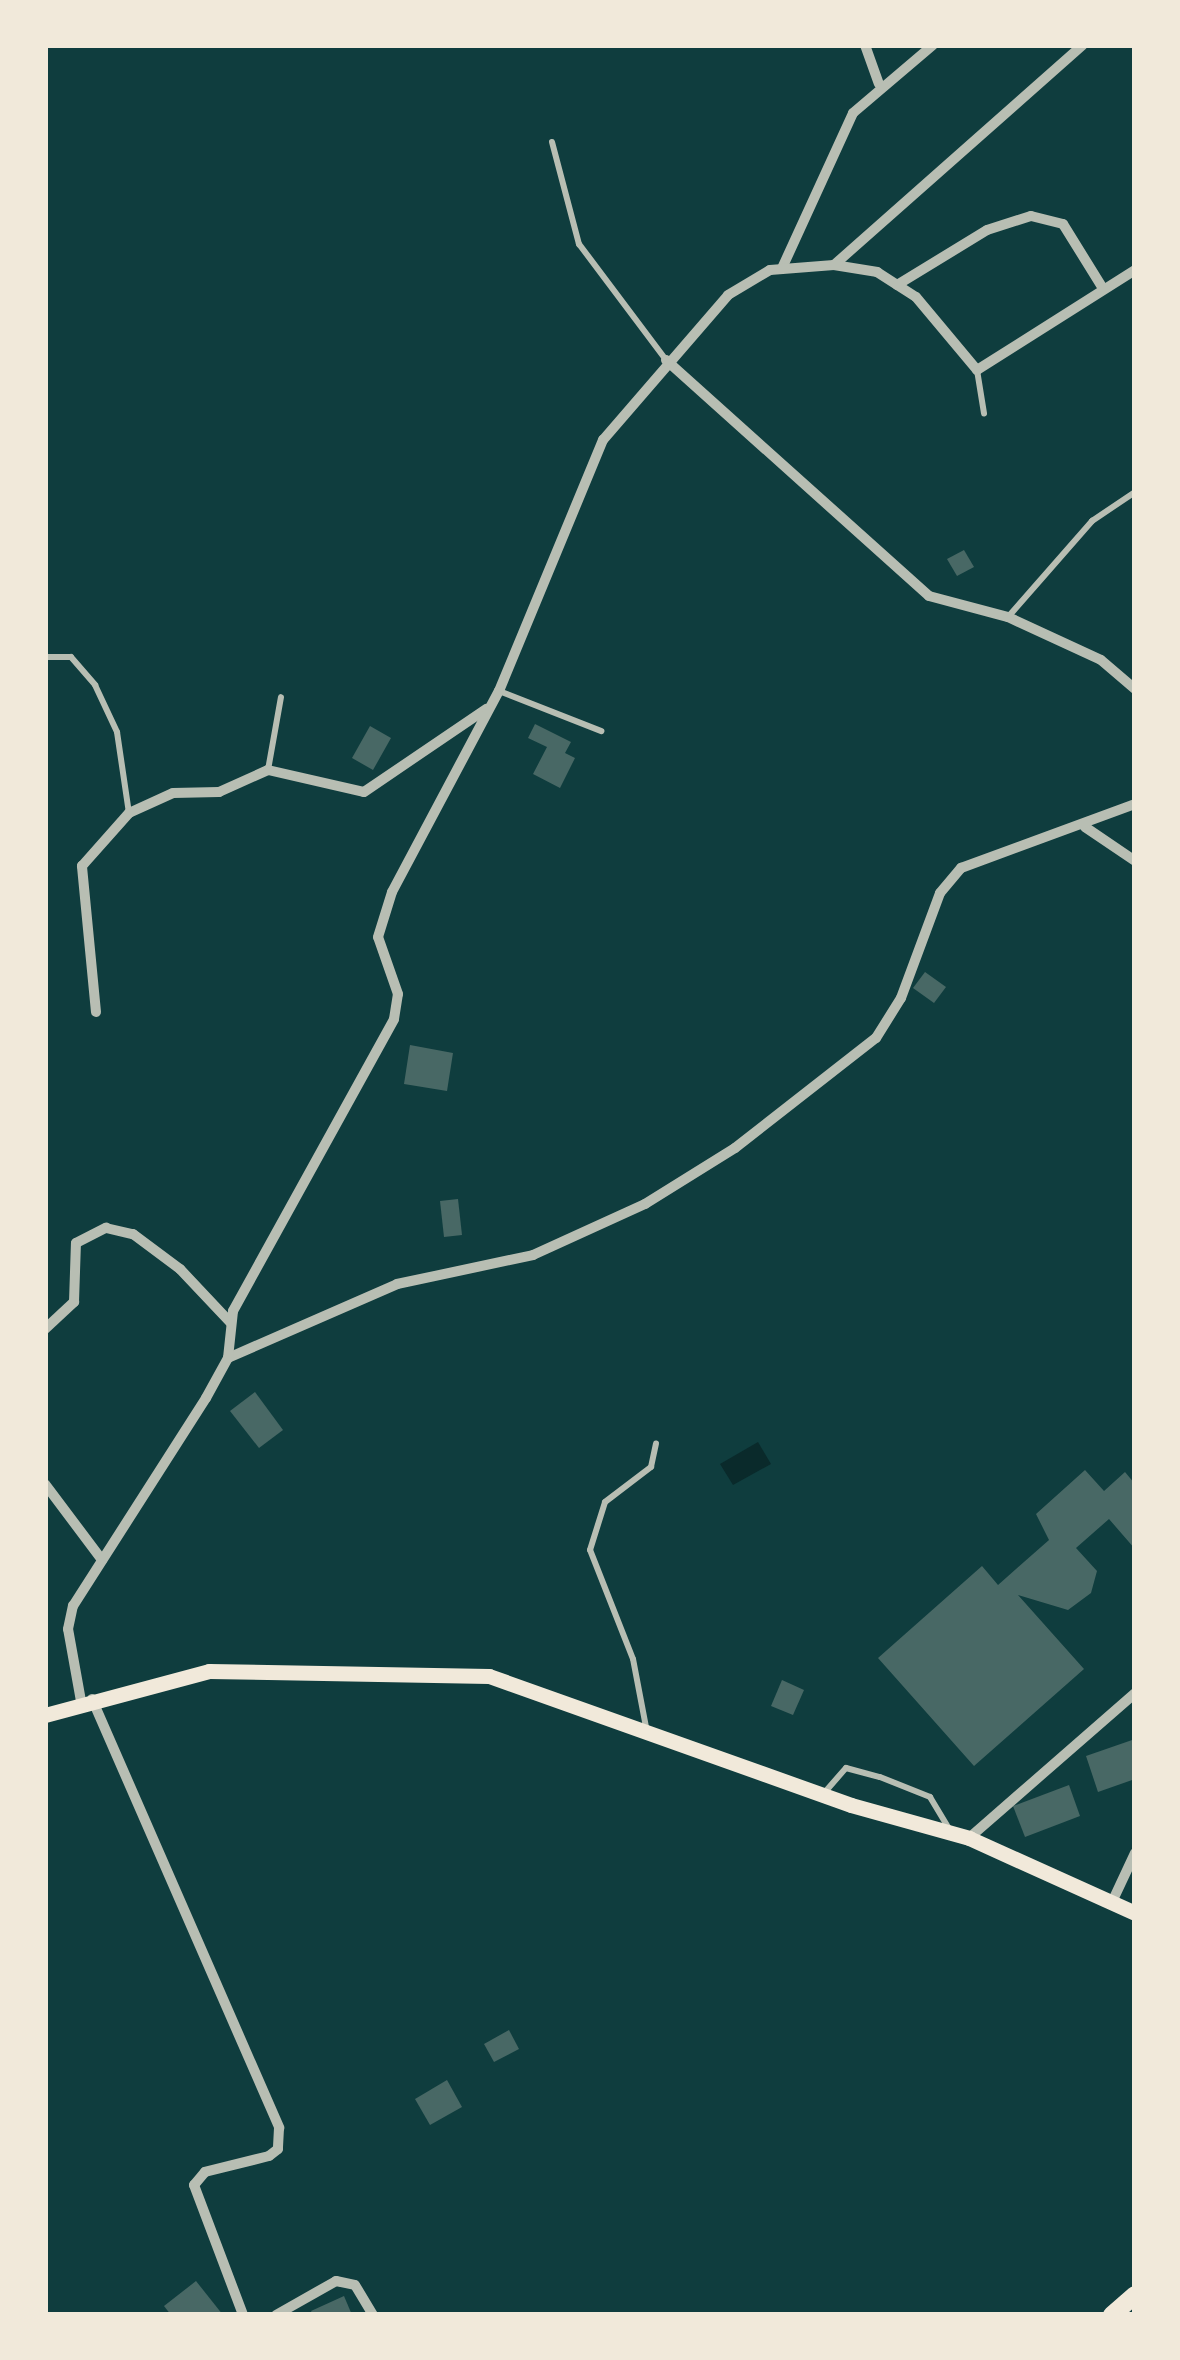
<!DOCTYPE html>
<style>
body{margin:0}
#map{position:relative;width:1180px;height:2360px;overflow:hidden;background:#0f3d3e;font-family:"Fira Sans",sans-serif}
div>[style]{position:absolute}
.water>*{inset:0;background:#0a2a2b}
.building>*{inset:0;background:#486865}
.service>*{height:6px;margin:-3px;padding:0 3px;transform-origin:3px;border-radius:3px;background:#b8beb3}
.minor>*{height:10px;margin:-5px;padding:0 5px;transform-origin:5px;border-radius:5px;background:#b8beb3}
.secondary>*{height:15px;margin:-7.5px;padding:0 7.5px;transform-origin:7.5px;border-radius:7.5px;background:#f1e9da}
.primary>*{height:18px;margin:-9px;padding:0 9px;transform-origin:9px;border-radius:9px;background:#f1e9da}
span{translate:-50% -50%;white-space:nowrap;text-align:center;line-height:1.15;-webkit-text-stroke:9px #f1e9da;paint-order:stroke}
.frame{position:absolute;inset:0;border:48px solid #f1e9da;pointer-events:none}
</style>
<div id="map">
<div class="water">
<div style="clip-path:polygon(758px 1442px,771px 1464px,733px 1485px,720px 1464px)"></div>
</div>
<div class="building">
<div style="clip-path:polygon(964px 550px,974px 567px,957px 576px,947px 559px)"></div>
<div style="clip-path:polygon(535px 724px,571px 742px,565px 753px,575px 758px,560px 788px,533px 774px,547px 747px,528px 738px)"></div>
<div style="clip-path:polygon(370px 726px,391px 738px,373px 770px,352px 758px)"></div>
<div style="clip-path:polygon(925px 972px,946px 987px,934px 1003px,913px 988px)"></div>
<div style="clip-path:polygon(410px 1045px,453px 1053px,447px 1091px,404px 1084px)"></div>
<div style="clip-path:polygon(458px 1199px,462px 1235px,444px 1237px,440px 1201px)"></div>
<div style="clip-path:polygon(255px 1392px,283px 1430px,259px 1448px,230px 1411px)"></div>
<div style="clip-path:polygon(1085px 1470px,1104px 1491px,1125px 1472px,1135px 1484px,1135px 1549px,1109px 1519px,1076px 1548px,1097px 1571px,1091px 1593px,1068px 1610px,1018px 1595px,1084px 1669px,974px 1766px,878px 1658px,982px 1566px,998px 1585px,1049px 1540px,1036px 1514px)"></div>
<div style="clip-path:polygon(782px 1680px,804px 1690px,793px 1715px,771px 1706px)"></div>
<div style="clip-path:polygon(1135px 1739px,1135px 1779px,1098px 1792px,1086px 1756px)"></div>
<div style="clip-path:polygon(1069px 1785px,1080px 1816px,1025px 1837px,1013px 1806px)"></div>
<div style="clip-path:polygon(509px 2030px,519px 2049px,494px 2062px,484px 2044px)"></div>
<div style="clip-path:polygon(447px 2080px,462px 2107px,430px 2125px,415px 2099px)"></div>
<div style="clip-path:polygon(196px 2281px,223px 2315px,171px 2315px,164px 2306px)"></div>
<div style="clip-path:polygon(344px 2296px,352px 2315px,313px 2315px,311px 2311px)"></div>
</div>
<div class="service">
<div style="left:552px;top:142px;width:106px;rotate:75.2deg"></div>
<div style="left:579px;top:244px;width:145px;rotate:53.1deg"></div>
<div style="left:977px;top:370px;width:44px;rotate:80.8deg"></div>
<div style="left:1008px;top:617px;width:128px;rotate:-48.8deg"></div>
<div style="left:1092px;top:521px;width:52px;rotate:-34deg"></div>
<div style="left:45px;top:657px;width:26px"></div>
<div style="left:71px;top:657px;width:37px;rotate:49deg"></div>
<div style="left:95px;top:685px;width:52px;rotate:64.9deg"></div>
<div style="left:117px;top:732px;width:82px;rotate:81.6deg"></div>
<div style="left:499px;top:691px;width:110px;rotate:21.4deg"></div>
<div style="left:268px;top:770px;width:74px;rotate:-79.9deg"></div>
<div style="left:646px;top:1727px;width:69px;rotate:-100.8deg"></div>
<div style="left:633px;top:1659px;width:117px;rotate:-111.5deg"></div>
<div style="left:590px;top:1550px;width:50px;rotate:-72.6deg"></div>
<div style="left:605px;top:1502px;width:58px;rotate:-37.3deg"></div>
<div style="left:651px;top:1467px;width:24px;rotate:-78deg"></div>
<div style="left:825px;top:1792px;width:32px;rotate:-49deg"></div>
<div style="left:846px;top:1768px;width:35px;rotate:15deg"></div>
<div style="left:880px;top:1777px;width:54px;rotate:21.8deg"></div>
<div style="left:930px;top:1797px;width:39px;rotate:59deg"></div>
</div>
<div class="minor">
<div style="left:865px;top:45px;width:41px;rotate:70.3deg"></div>
<div style="left:834px;top:265px;width:44px;rotate:9.2deg"></div>
<div style="left:877px;top:272px;width:46px;rotate:32.7deg"></div>
<div style="left:916px;top:297px;width:95px;rotate:50.1deg"></div>
<div style="left:977px;top:370px;width:187px;rotate:-32.3deg"></div>
<div style="left:783px;top:266px;width:168px;rotate:-65.4deg"></div>
<div style="left:853px;top:113px;width:105px;rotate:-40.4deg"></div>
<div style="left:897px;top:285px;width:105px;rotate:-31.4deg"></div>
<div style="left:987px;top:230px;width:46px;rotate:-17.7deg"></div>
<div style="left:1031px;top:216px;width:33px;rotate:14deg"></div>
<div style="left:1063px;top:224px;width:74px;rotate:58.2deg"></div>
<div style="left:666px;top:360px;width:353px;rotate:41.9deg"></div>
<div style="left:929px;top:596px;width:82px;rotate:14.9deg"></div>
<div style="left:1008px;top:617px;width:102px;rotate:24.8deg"></div>
<div style="left:1101px;top:660px;width:45px;rotate:40.5deg"></div>
<div style="left:1085px;top:827px;width:60px;rotate:34.2deg"></div>
<div style="left:96px;top:1012px;width:147px;rotate:-95.5deg"></div>
<div style="left:82px;top:866px;width:71px;rotate:-48.4deg"></div>
<div style="left:129px;top:813px;width:48px;rotate:-24.4deg"></div>
<div style="left:173px;top:793px;width:46px;rotate:-1.2deg"></div>
<div style="left:219px;top:792px;width:54px;rotate:-24.2deg"></div>
<div style="left:268px;top:770px;width:98px;rotate:12.9deg"></div>
<div style="left:364px;top:792px;width:148px;rotate:-34.2deg"></div>
<div style="left:45px;top:1329px;width:40px;rotate:-43deg"></div>
<div style="left:74px;top:1302px;width:59px;rotate:-88.1deg"></div>
<div style="left:76px;top:1243px;width:34px;rotate:-27deg"></div>
<div style="left:106px;top:1228px;width:28px;rotate:13deg"></div>
<div style="left:133px;top:1234px;width:59px;rotate:36.7deg"></div>
<div style="left:180px;top:1269px;width:73px;rotate:46.7deg"></div>
<div style="left:228px;top:1358px;width:184px;rotate:-23.6deg"></div>
<div style="left:397px;top:1284px;width:139px;rotate:-12deg"></div>
<div style="left:533px;top:1255px;width:123px;rotate:-24.5deg"></div>
<div style="left:645px;top:1204px;width:106px;rotate:-31.9deg"></div>
<div style="left:735px;top:1148px;width:179px;rotate:-38deg"></div>
<div style="left:876px;top:1038px;width:47px;rotate:-58deg"></div>
<div style="left:901px;top:998px;width:112px;rotate:-69.6deg"></div>
<div style="left:940px;top:893px;width:33px;rotate:-50deg"></div>
<div style="left:961px;top:868px;width:185px;rotate:-20.2deg"></div>
<div style="left:45px;top:1484px;width:95px;rotate:53.1deg"></div>
<div style="left:92px;top:1699px;width:468px;rotate:66.4deg"></div>
<div style="left:279px;top:2128px;width:21px;rotate:93deg"></div>
<div style="left:278px;top:2149px;width:11px;rotate:142deg"></div>
<div style="left:269px;top:2156px;width:66px;rotate:166deg"></div>
<div style="left:205px;top:2172px;width:17px;rotate:130deg"></div>
<div style="left:194px;top:2185px;width:139px;rotate:69.3deg"></div>
<div style="left:81px;top:1701px;width:73px;rotate:-100.2deg"></div>
<div style="left:68px;top:1629px;width:24px;rotate:-78deg"></div>
<div style="left:73px;top:1606px;width:247px;rotate:-57.4deg"></div>
<div style="left:206px;top:1398px;width:46px;rotate:-61.2deg"></div>
<div style="left:228px;top:1358px;width:47px;rotate:-83.9deg"></div>
<div style="left:233px;top:1311px;width:333px;rotate:-61.1deg"></div>
<div style="left:394px;top:1019px;width:25px;rotate:-81deg"></div>
<div style="left:398px;top:994px;width:60px;rotate:-109.3deg"></div>
<div style="left:378px;top:937px;width:47px;rotate:-72.7deg"></div>
<div style="left:392px;top:892px;width:228px;rotate:-62deg"></div>
<div style="left:499px;top:691px;width:272px;rotate:-67.5deg"></div>
<div style="left:603px;top:440px;width:191px;rotate:-49.2deg"></div>
<div style="left:728px;top:295px;width:49px;rotate:-30.8deg"></div>
<div style="left:770px;top:270px;width:64px;rotate:-4.5deg"></div>
<div style="left:834px;top:265px;width:332px;rotate:-41.5deg"></div>
<div style="left:969px;top:1838px;width:220px;rotate:-41.1deg"></div>
<div style="left:1113px;top:1900px;width:52px;rotate:-64.9deg"></div>
<div style="left:276px;top:2315px;width:69px;rotate:-29.5deg"></div>
<div style="left:336px;top:2281px;width:19px;rotate:12deg"></div>
<div style="left:355px;top:2285px;width:35px;rotate:59deg"></div>
</div>
<div class="secondary">
<div style="left:45px;top:1715px;width:170px;rotate:-15deg"></div>
<div style="left:209px;top:1671px;width:280px;rotate:1deg"></div>
<div style="left:489px;top:1676px;width:384px;rotate:19.6deg"></div>
<div style="left:851px;top:1805px;width:123px;rotate:15.6deg"></div>
<div style="left:969px;top:1838px;width:182px;rotate:24.3deg"></div>
</div>
<div class="primary">
<div style="left:1112px;top:2315px;width:30px;rotate:-41deg"></div>
</div>
<div class="frame"></div>
</div>
